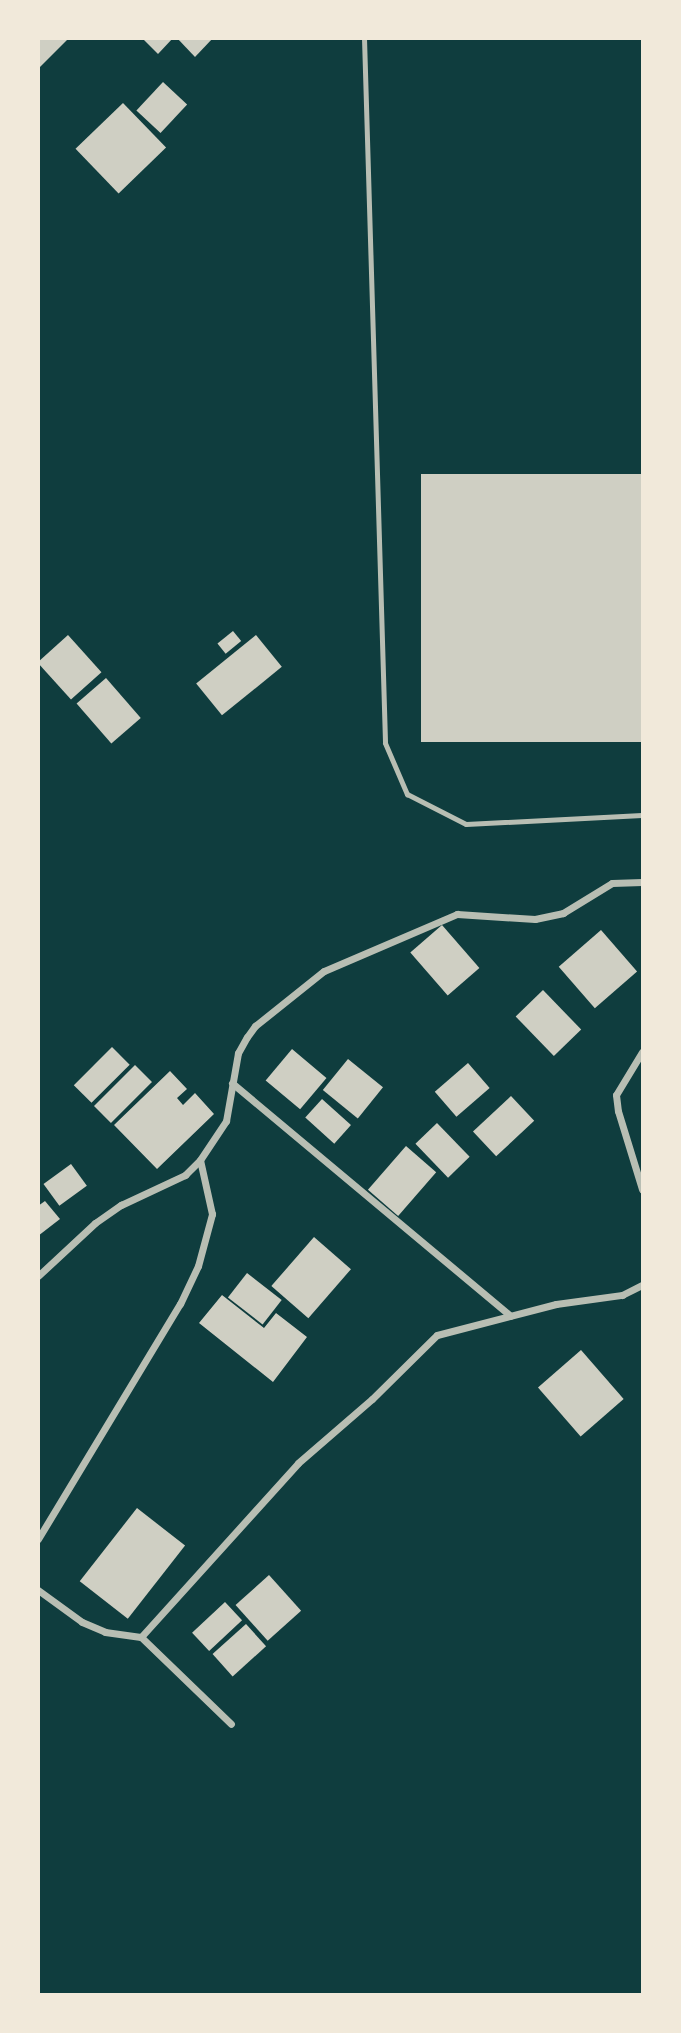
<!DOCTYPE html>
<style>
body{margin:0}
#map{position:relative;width:681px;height:2033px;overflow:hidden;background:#0f3d3e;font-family:Cabin,sans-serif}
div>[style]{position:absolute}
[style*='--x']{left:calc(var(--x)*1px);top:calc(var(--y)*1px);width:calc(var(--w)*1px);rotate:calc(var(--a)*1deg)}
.building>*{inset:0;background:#cfcfc3;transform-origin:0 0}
.service>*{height:5px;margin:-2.5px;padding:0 2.5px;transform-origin:2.5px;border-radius:2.5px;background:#b8beb3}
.minor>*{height:7px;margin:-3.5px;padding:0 3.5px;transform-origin:3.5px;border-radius:3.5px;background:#b8beb3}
span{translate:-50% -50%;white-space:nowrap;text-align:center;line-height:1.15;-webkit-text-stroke:5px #f1e9da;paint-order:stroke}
.frame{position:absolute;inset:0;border:40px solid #f1e9da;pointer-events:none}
</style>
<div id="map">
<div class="building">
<div style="clip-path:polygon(38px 38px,67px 40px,38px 69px)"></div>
<div style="clip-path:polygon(142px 38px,173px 38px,158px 54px)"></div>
<div style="clip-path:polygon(177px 38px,213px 38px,195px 57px)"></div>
<div style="left:163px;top:82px;width:33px;height:39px;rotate:43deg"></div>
<div style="left:123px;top:103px;width:62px;height:66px;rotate:46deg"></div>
<div style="left:642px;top:474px;width:268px;height:221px;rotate:90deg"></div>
<div style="left:233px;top:631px;width:13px;height:20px;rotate:51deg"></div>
<div style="left:68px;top:635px;width:50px;height:41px;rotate:48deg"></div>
<div style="left:256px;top:635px;width:41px;height:77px;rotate:51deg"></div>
<div style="left:106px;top:678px;width:53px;height:39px;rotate:49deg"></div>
<div style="left:442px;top:925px;width:57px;height:42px;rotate:49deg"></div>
<div style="left:601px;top:930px;width:55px;height:56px;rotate:49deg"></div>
<div style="left:543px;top:990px;width:55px;height:38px;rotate:46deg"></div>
<div style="left:112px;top:1047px;width:25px;height:54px;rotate:45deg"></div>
<div style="left:292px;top:1049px;width:45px;height:41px;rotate:40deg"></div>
<div style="left:348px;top:1059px;width:45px;height:40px;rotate:39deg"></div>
<div style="left:468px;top:1063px;width:33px;height:44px;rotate:49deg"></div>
<div style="left:135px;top:1065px;width:24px;height:58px;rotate:45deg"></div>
<div style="clip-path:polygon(170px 1071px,187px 1089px,177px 1098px,183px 1105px,195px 1093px,214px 1114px,157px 1169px,114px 1125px)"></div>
<div style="left:511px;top:1096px;width:34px;height:52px;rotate:47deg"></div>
<div style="left:322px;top:1099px;width:39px;height:25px;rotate:42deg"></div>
<div style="left:437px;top:1123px;width:47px;height:30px;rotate:46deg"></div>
<div style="left:406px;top:1146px;width:40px;height:58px;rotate:41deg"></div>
<div style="left:71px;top:1164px;width:27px;height:34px;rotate:54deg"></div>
<div style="clip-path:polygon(45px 1201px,60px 1219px,38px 1236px,38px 1206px)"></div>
<div style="left:314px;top:1237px;width:49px;height:65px;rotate:41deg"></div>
<div style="left:247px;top:1273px;width:44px;height:31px;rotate:38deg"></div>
<div style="clip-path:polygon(222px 1295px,264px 1328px,276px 1313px,307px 1337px,273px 1382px,199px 1323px)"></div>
<div style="left:581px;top:1350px;width:65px;height:57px;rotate:49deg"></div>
<div style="left:137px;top:1508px;width:61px;height:93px;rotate:38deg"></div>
<div style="left:269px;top:1575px;width:48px;height:45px;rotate:48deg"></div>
<div style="left:225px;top:1602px;width:25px;height:45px;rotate:47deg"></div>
<div style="left:246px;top:1624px;width:30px;height:45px;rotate:48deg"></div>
</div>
<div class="service">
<div style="--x:364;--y:38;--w:705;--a:88.29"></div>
<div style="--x:385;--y:743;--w:56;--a:66.7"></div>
<div style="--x:407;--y:794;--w:66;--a:27"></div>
<div style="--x:466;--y:824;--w:176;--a:-2.9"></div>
</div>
<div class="minor">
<div style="--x:642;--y:1052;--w:50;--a:121.2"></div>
<div style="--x:616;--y:1095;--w:16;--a:83"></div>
<div style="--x:618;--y:1111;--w:82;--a:72.9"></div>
<div style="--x:232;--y:1083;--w:363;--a:39.9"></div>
<div style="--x:38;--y:1276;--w:78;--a:-42.9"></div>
<div style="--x:95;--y:1223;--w:32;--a:-35"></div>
<div style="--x:121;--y:1205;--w:71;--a:-25.1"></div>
<div style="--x:185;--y:1175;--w:21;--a:-45"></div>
<div style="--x:200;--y:1160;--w:47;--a:-56.3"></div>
<div style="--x:226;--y:1121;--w:69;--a:-80"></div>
<div style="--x:238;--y:1053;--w:18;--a:-61"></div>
<div style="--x:247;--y:1037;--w:14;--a:-54"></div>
<div style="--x:255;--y:1026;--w:88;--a:-38.6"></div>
<div style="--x:324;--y:971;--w:145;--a:-23.2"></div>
<div style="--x:457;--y:914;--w:78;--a:3.7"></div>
<div style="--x:535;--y:919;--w:29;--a:-12"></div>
<div style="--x:563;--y:913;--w:57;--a:-31.5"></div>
<div style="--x:612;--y:883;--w:30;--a:-2"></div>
<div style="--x:38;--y:1539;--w:275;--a:-58.9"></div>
<div style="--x:180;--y:1304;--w:42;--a:-64.7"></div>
<div style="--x:198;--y:1266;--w:54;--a:-74.9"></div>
<div style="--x:212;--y:1214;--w:55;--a:-102.5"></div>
<div style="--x:38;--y:1590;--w:54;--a:36"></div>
<div style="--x:82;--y:1622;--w:25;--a:23"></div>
<div style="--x:105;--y:1632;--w:36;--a:8"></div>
<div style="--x:141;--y:1637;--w:125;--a:44"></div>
<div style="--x:141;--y:1637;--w:234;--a:-47.9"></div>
<div style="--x:298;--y:1463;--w:98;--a:-40.9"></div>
<div style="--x:372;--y:1399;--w:91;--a:-44.6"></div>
<div style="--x:437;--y:1335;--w:123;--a:-14.6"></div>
<div style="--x:556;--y:1304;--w:67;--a:-7.8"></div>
<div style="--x:622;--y:1295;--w:22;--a:-27"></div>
</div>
<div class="frame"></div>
</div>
